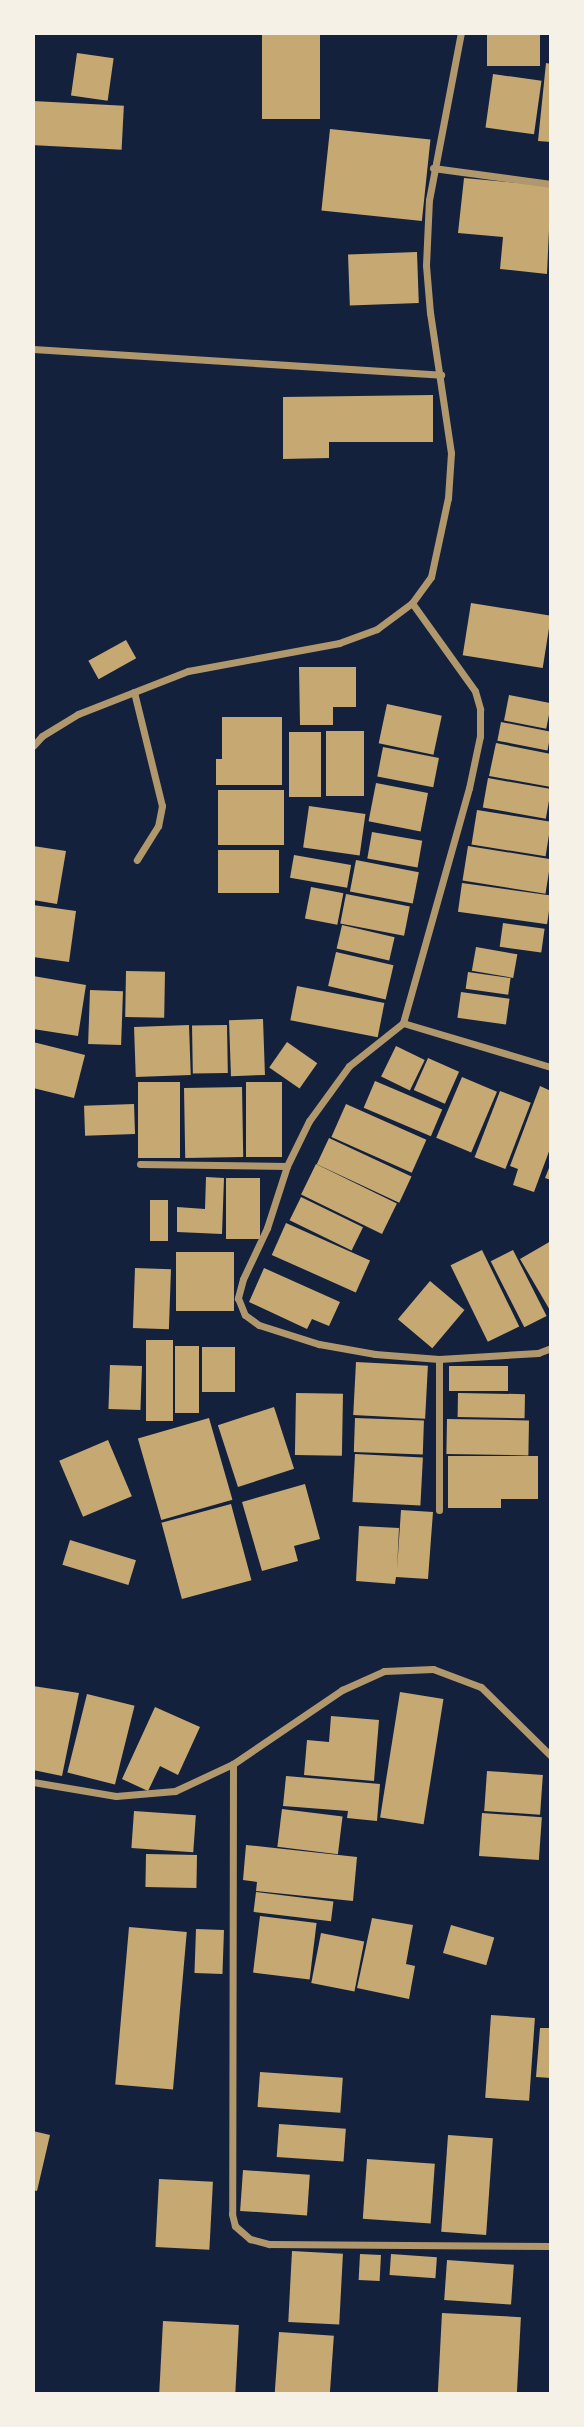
<!DOCTYPE html>
<style>
body{margin:0}
#map{position:relative;width:584px;height:2427px;overflow:hidden;background:#14213d;font-family:Overpass,sans-serif}
div>[style]{position:absolute}
[style*='--x']{left:calc(var(--x)*1px);top:calc(var(--y)*1px);width:calc(var(--w)*1px);rotate:calc(var(--a)*1deg)}
.building>*{inset:0;background:#c6a872;transform-origin:0 0}
.minor>*{height:7px;margin:-3.5px;padding:0 3.5px;transform-origin:3.5px;border-radius:3.5px;background:#b1986c}
span{translate:-50% -50%;white-space:nowrap;text-align:center;line-height:1.15;-webkit-text-stroke:6px #f6f1e7;paint-order:stroke}
.frame{position:absolute;inset:0;border:35px solid #f6f1e7;pointer-events:none}
</style>
<div id="map">
<div class="building">
<div style="left:262px;top:33px;width:58px;height:86px"></div>
<div style="left:487px;top:33px;width:53px;height:33px"></div>
<div style="left:77px;top:53px;width:37px;height:43px;rotate:8deg"></div>
<div style="clip-path:polygon(546px 63px,551px 64px,551px 142px,538px 141px)"></div>
<div style="left:493px;top:74px;width:49px;height:54px;rotate:8deg"></div>
<div style="left:33px;top:101px;width:91px;height:44px;rotate:3deg"></div>
<div style="left:330px;top:129px;width:101px;height:82px;rotate:6deg"></div>
<div style="clip-path:polygon(464px 178px,551px 186px,547px 274px,500px 269px,503px 237px,458px 233px)"></div>
<div style="left:417px;top:252px;width:51px;height:69px;rotate:88deg"></div>
<div style="clip-path:polygon(433px 395px,433px 442px,329px 442px,329px 458px,283px 459px,283px 397px)"></div>
<div style="left:471px;top:603px;width:81px;height:53px;rotate:9deg"></div>
<div style="left:126px;top:640px;width:21px;height:43px;rotate:61deg"></div>
<div style="clip-path:polygon(299px 667px,356px 667px,356px 707px,333px 707px,333px 725px,300px 725px)"></div>
<div style="left:509px;top:695px;width:43px;height:26px;rotate:11deg"></div>
<div style="left:387px;top:704px;width:56px;height:40px;rotate:12deg"></div>
<div style="clip-path:polygon(222px 717px,282px 717px,282px 785px,216px 785px,216px 759px,222px 759px)"></div>
<div style="left:501px;top:722px;width:51px;height:19px;rotate:11deg"></div>
<div style="left:326px;top:731px;width:38px;height:65px"></div>
<div style="left:289px;top:732px;width:32px;height:65px"></div>
<div style="clip-path:polygon(496px 743px,551px 754px,551px 787px,489px 776px)"></div>
<div style="left:383px;top:747px;width:57px;height:30px;rotate:11deg"></div>
<div style="left:488px;top:778px;width:64px;height:30px;rotate:10deg"></div>
<div style="left:376px;top:783px;width:53px;height:39px;rotate:11deg"></div>
<div style="left:218px;top:790px;width:66px;height:55px"></div>
<div style="left:309px;top:806px;width:57px;height:42px;rotate:8deg"></div>
<div style="left:477px;top:810px;width:75px;height:35px;rotate:9deg"></div>
<div style="left:372px;top:832px;width:51px;height:27px;rotate:10deg"></div>
<div style="clip-path:polygon(33px 846px,66px 851px,57px 904px,33px 900px)"></div>
<div style="left:468px;top:846px;width:84px;height:35px;rotate:9deg"></div>
<div style="left:218px;top:850px;width:61px;height:43px"></div>
<div style="left:294px;top:855px;width:58px;height:23px;rotate:10deg"></div>
<div style="left:356px;top:860px;width:64px;height:32px;rotate:11deg"></div>
<div style="left:462px;top:883px;width:90px;height:29px;rotate:8deg"></div>
<div style="left:311px;top:887px;width:33px;height:32px;rotate:11deg"></div>
<div style="left:346px;top:894px;width:65px;height:30px;rotate:11deg"></div>
<div style="clip-path:polygon(33px 905px,76px 911px,69px 962px,33px 957px)"></div>
<div style="left:503px;top:923px;width:42px;height:24px;rotate:8deg"></div>
<div style="left:342px;top:925px;width:54px;height:24px;rotate:13deg"></div>
<div style="left:476px;top:947px;width:42px;height:24px;rotate:10deg"></div>
<div style="left:336px;top:952px;width:59px;height:35px;rotate:13deg"></div>
<div style="left:126px;top:971px;width:39px;height:46px;rotate:1deg"></div>
<div style="left:468px;top:972px;width:43px;height:17px;rotate:8deg"></div>
<div style="clip-path:polygon(33px 976px,86px 985px,78px 1036px,33px 1029px)"></div>
<div style="left:297px;top:986px;width:89px;height:35px;rotate:11deg"></div>
<div style="left:90px;top:990px;width:33px;height:54px;rotate:2deg"></div>
<div style="left:461px;top:992px;width:49px;height:26px;rotate:8deg"></div>
<div style="left:263px;top:1019px;width:56px;height:34px;rotate:88deg"></div>
<div style="left:189px;top:1025px;width:50px;height:55px;rotate:88deg"></div>
<div style="left:227px;top:1025px;width:48px;height:35px;rotate:89deg"></div>
<div style="clip-path:polygon(33px 1042px,85px 1055px,74px 1098px,33px 1088px)"></div>
<div style="left:287px;top:1042px;width:37px;height:31px;rotate:35deg"></div>
<div style="left:396px;top:1046px;width:32px;height:34px;rotate:26deg"></div>
<div style="left:428px;top:1058px;width:34px;height:35px;rotate:24deg"></div>
<div style="left:462px;top:1077px;width:38px;height:66px;rotate:23deg"></div>
<div style="left:375px;top:1081px;width:73px;height:29px;rotate:23deg"></div>
<div style="left:138px;top:1082px;width:42px;height:76px"></div>
<div style="left:246px;top:1082px;width:36px;height:75px"></div>
<div style="clip-path:polygon(540px 1086px,551px 1091px,551px 1146px,534px 1192px,513px 1185px,518px 1169px,510px 1166px)"></div>
<div style="left:242px;top:1087px;width:70px;height:58px;rotate:89deg"></div>
<div style="left:500px;top:1091px;width:33px;height:71px;rotate:21deg"></div>
<div style="left:134px;top:1104px;width:30px;height:50px;rotate:88deg"></div>
<div style="left:346px;top:1104px;width:88px;height:36px;rotate:24deg"></div>
<div style="left:329px;top:1138px;width:91px;height:29px;rotate:25deg"></div>
<div style="clip-path:polygon(551px 1163px,551px 1180px,545px 1178px)"></div>
<div style="left:316px;top:1164px;width:90px;height:34px;rotate:26deg"></div>
<div style="clip-path:polygon(206px 1177px,224px 1178px,222px 1234px,177px 1232px,177px 1207px,205px 1209px)"></div>
<div style="left:226px;top:1178px;width:34px;height:61px"></div>
<div style="left:301px;top:1197px;width:69px;height:26px;rotate:26deg"></div>
<div style="left:150px;top:1200px;width:18px;height:41px"></div>
<div style="left:286px;top:1223px;width:92px;height:35px;rotate:24deg"></div>
<div style="clip-path:polygon(551px 1241px,551px 1312px,520px 1259px)"></div>
<div style="left:482px;top:1250px;width:85px;height:35px;rotate:64deg"></div>
<div style="left:513px;top:1250px;width:74px;height:25px;rotate:63deg"></div>
<div style="left:176px;top:1252px;width:58px;height:59px"></div>
<div style="left:135px;top:1268px;width:36px;height:60px;rotate:2deg"></div>
<div style="clip-path:polygon(264px 1268px,340px 1302px,329px 1326px,312px 1319px,307px 1329px,249px 1302px)"></div>
<div style="left:430px;top:1281px;width:45px;height:50px;rotate:40deg"></div>
<div style="left:146px;top:1340px;width:27px;height:81px"></div>
<div style="left:175px;top:1346px;width:24px;height:67px"></div>
<div style="left:202px;top:1347px;width:33px;height:45px"></div>
<div style="left:356px;top:1362px;width:72px;height:53px;rotate:3deg"></div>
<div style="left:110px;top:1365px;width:32px;height:44px;rotate:2deg"></div>
<div style="left:449px;top:1366px;width:59px;height:25px"></div>
<div style="left:296px;top:1393px;width:47px;height:62px;rotate:1deg"></div>
<div style="left:458px;top:1393px;width:67px;height:24px;rotate:1deg"></div>
<div style="left:274px;top:1407px;width:65px;height:59px;rotate:72deg"></div>
<div style="left:209px;top:1418px;width:85px;height:74px;rotate:74deg"></div>
<div style="left:355px;top:1418px;width:69px;height:34px;rotate:2deg"></div>
<div style="left:447px;top:1419px;width:82px;height:35px;rotate:1deg"></div>
<div style="left:108px;top:1440px;width:61px;height:53px;rotate:67deg"></div>
<div style="left:355px;top:1454px;width:68px;height:48px;rotate:3deg"></div>
<div style="clip-path:polygon(448px 1456px,538px 1456px,538px 1499px,501px 1499px,501px 1508px,448px 1508px)"></div>
<div style="clip-path:polygon(305px 1484px,320px 1539px,294px 1546px,298px 1561px,262px 1571px,242px 1502px)"></div>
<div style="left:231px;top:1504px;width:79px;height:72px;rotate:75deg"></div>
<div style="clip-path:polygon(401px 1510px,433px 1512px,428px 1579px,396px 1577px,395px 1584px,356px 1581px,359px 1526px,399px 1528px,397px 1570px)"></div>
<div style="left:70px;top:1540px;width:69px;height:26px;rotate:17deg"></div>
<div style="clip-path:polygon(33px 1686px,79px 1693px,62px 1776px,33px 1770px)"></div>
<div style="left:400px;top:1692px;width:44px;height:127px;rotate:9deg"></div>
<div style="left:87px;top:1694px;width:49px;height:81px;rotate:14deg"></div>
<div style="clip-path:polygon(155px 1707px,200px 1727px,178px 1775px,160px 1766px,148px 1791px,122px 1779px)"></div>
<div style="clip-path:polygon(331px 1716px,379px 1720px,374px 1781px,304px 1775px,307px 1740px,329px 1742px)"></div>
<div style="left:487px;top:1771px;width:56px;height:40px;rotate:4deg"></div>
<div style="clip-path:polygon(286px 1776px,380px 1784px,377px 1821px,347px 1818px,348px 1811px,283px 1806px)"></div>
<div style="left:282px;top:1809px;width:61px;height:38px;rotate:7deg"></div>
<div style="left:134px;top:1811px;width:62px;height:37px;rotate:4deg"></div>
<div style="left:482px;top:1813px;width:60px;height:43px;rotate:4deg"></div>
<div style="clip-path:polygon(246px 1845px,357px 1857px,353px 1901px,256px 1891px,257px 1882px,243px 1880px)"></div>
<div style="left:146px;top:1854px;width:51px;height:33px;rotate:1deg"></div>
<div style="left:256px;top:1892px;width:78px;height:20px;rotate:7deg"></div>
<div style="left:260px;top:1916px;width:57px;height:57px;rotate:7deg"></div>
<div style="clip-path:polygon(372px 1918px,413px 1925px,406px 1964px,415px 1966px,409px 1999px,357px 1988px)"></div>
<div style="left:451px;top:1925px;width:45px;height:29px;rotate:16deg"></div>
<div style="left:129px;top:1927px;width:58px;height:158px;rotate:5deg"></div>
<div style="left:196px;top:1929px;width:28px;height:44px;rotate:2deg"></div>
<div style="left:321px;top:1933px;width:44px;height:51px;rotate:11deg"></div>
<div style="left:491px;top:2015px;width:44px;height:83px;rotate:4deg"></div>
<div style="clip-path:polygon(540px 2028px,551px 2028px,551px 2078px,536px 2077px)"></div>
<div style="left:260px;top:2072px;width:83px;height:35px;rotate:4deg"></div>
<div style="left:279px;top:2124px;width:67px;height:33px;rotate:4deg"></div>
<div style="clip-path:polygon(33px 2131px,50px 2135px,37px 2191px,33px 2190px)"></div>
<div style="left:448px;top:2135px;width:45px;height:97px;rotate:4deg"></div>
<div style="left:367px;top:2159px;width:68px;height:60px;rotate:4deg"></div>
<div style="left:243px;top:2170px;width:67px;height:41px;rotate:4deg"></div>
<div style="left:159px;top:2179px;width:54px;height:68px;rotate:3deg"></div>
<div style="left:292px;top:2251px;width:51px;height:71px;rotate:3deg"></div>
<div style="left:360px;top:2254px;width:21px;height:26px;rotate:3deg"></div>
<div style="left:391px;top:2254px;width:46px;height:21px;rotate:4deg"></div>
<div style="left:447px;top:2260px;width:67px;height:40px;rotate:4deg"></div>
<div style="left:442px;top:2313px;width:79px;height:81px;rotate:3deg"></div>
<div style="left:163px;top:2321px;width:76px;height:73px;rotate:3deg"></div>
<div style="left:279px;top:2332px;width:55px;height:62px;rotate:4deg"></div>
</div>
<div class="minor">
<div style="--x:433;--y:168;--w:119;--a:7.7"></div>
<div style="--x:33;--y:349;--w:409;--a:3.6"></div>
<div style="--x:412;--y:603;--w:108;--a:54.4"></div>
<div style="--x:475;--y:691;--w:19;--a:74"></div>
<div style="--x:480;--y:709;--w:27;--a:90"></div>
<div style="--x:480;--y:736;--w:53;--a:101.9"></div>
<div style="--x:469;--y:788;--w:244;--a:105.7"></div>
<div style="--x:403;--y:1023;--w:69;--a:141.5"></div>
<div style="--x:349;--y:1066;--w:68;--a:126"></div>
<div style="--x:309;--y:1121;--w:50;--a:116.1"></div>
<div style="--x:287;--y:1166;--w:65;--a:107.9"></div>
<div style="--x:267;--y:1228;--w:56;--a:115.2"></div>
<div style="--x:243;--y:1279;--w:20;--a:105"></div>
<div style="--x:238;--y:1298;--w:18;--a:68"></div>
<div style="--x:245;--y:1315;--w:17;--a:36"></div>
<div style="--x:259;--y:1325;--w:63;--a:17.6"></div>
<div style="--x:319;--y:1344;--w:57;--a:10.1"></div>
<div style="--x:375;--y:1354;--w:64;--a:4.5"></div>
<div style="--x:439;--y:1359;--w:99;--a:-3.5"></div>
<div style="--x:538;--y:1353;--w:14;--a:-21"></div>
<div style="--x:134;--y:692;--w:117;--a:76.2"></div>
<div style="--x:162;--y:806;--w:20;--a:101"></div>
<div style="--x:158;--y:826;--w:40;--a:122"></div>
<div style="--x:33;--y:746;--w:13;--a:-48"></div>
<div style="--x:42;--y:736;--w:42;--a:-31.4"></div>
<div style="--x:78;--y:714;--w:118;--a:-21.4"></div>
<div style="--x:188;--y:671;--w:154;--a:-10.5"></div>
<div style="--x:339;--y:643;--w:40;--a:-20.2"></div>
<div style="--x:377;--y:629;--w:44;--a:-36.6"></div>
<div style="--x:412;--y:603;--w:32;--a:-54"></div>
<div style="--x:431;--y:577;--w:81;--a:-77.9"></div>
<div style="--x:448;--y:498;--w:45;--a:-86.2"></div>
<div style="--x:451;--y:453;--w:142;--a:-98.5"></div>
<div style="--x:430;--y:313;--w:48;--a:-94.8"></div>
<div style="--x:426;--y:265;--w:65;--a:-87.4"></div>
<div style="--x:429;--y:200;--w:170;--a:-79.2"></div>
<div style="--x:403;--y:1023;--w:154;--a:16.6"></div>
<div style="--x:140;--y:1164;--w:147;--a:0.8"></div>
<div style="--x:439;--y:1359;--w:151;--a:90"></div>
<div style="--x:233;--y:1764;--w:450;--a:90.1"></div>
<div style="--x:232;--y:2214;--w:12;--a:76"></div>
<div style="--x:235;--y:2226;--w:20;--a:41"></div>
<div style="--x:250;--y:2239;--w:20;--a:15"></div>
<div style="--x:269;--y:2244;--w:282;--a:0.4"></div>
<div style="--x:33;--y:1782;--w:84;--a:9.6"></div>
<div style="--x:116;--y:1796;--w:59;--a:-4.8"></div>
<div style="--x:175;--y:1791;--w:64;--a:-25"></div>
<div style="--x:233;--y:1764;--w:132;--a:-34.2"></div>
<div style="--x:342;--y:1690;--w:46;--a:-24.3"></div>
<div style="--x:384;--y:1671;--w:49;--a:-2.3"></div>
<div style="--x:433;--y:1669;--w:51;--a:20.6"></div>
<div style="--x:481;--y:1687;--w:98;--a:44.6"></div>
</div>
<div class="frame"></div>
</div>
